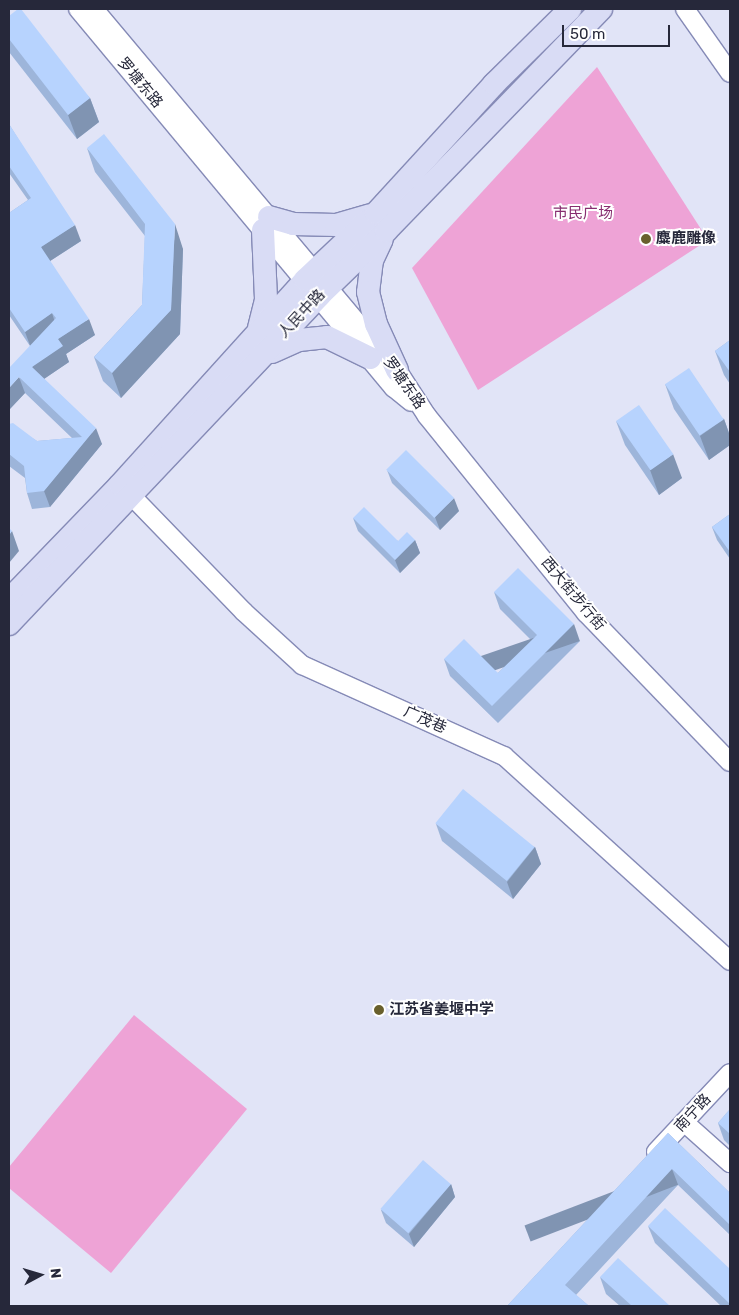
<!DOCTYPE html>
<meta charset="utf-8">
<style>
body{margin:0}
#map{position:relative;width:739px;height:1315px;overflow:hidden;background:#e1e4f7;font-family:Rubik,"Noto Sans SC",sans-serif}
div>[style]{position:absolute}
[style*='--x']{left:calc(var(--x)*1px);top:calc(var(--y)*1px);width:calc(var(--w)*1px);rotate:calc(var(--a)*1deg)}
.green>*{inset:0;background:#eea3d6}
.roads{filter:drop-shadow(1px 0 #858ab6) drop-shadow(-1px 0 #858ab6) drop-shadow(0 1px #858ab6) drop-shadow(0 -1px #858ab6)}
.minor>*{height:18px;margin:-9px;padding:0 9px;transform-origin:9px;border-radius:9px;background:#fff}
.major>*{height:22px;margin:-11px;padding:0 11px;transform-origin:11px;border-radius:11px;background:#d9dcf5}
.wall>*{inset:0;background:#9db5da}
.shaded-wall>*{inset:0;background:#8094b2;transform-origin:0 0}
.building>*{inset:0;background:#b7d3fe;transform-origin:0 0}
.dots>*{width:14px;height:14px;translate:-50% -50%;box-sizing:border-box;border:2px solid #fff;border-radius:50%}
span{translate:-50% -50%;white-space:nowrap;text-align:center;line-height:1.15;-webkit-text-stroke:4px #fff;paint-order:stroke}
.street-label{font-size:15px;color:#26283a}
.park-label{font-size:15px;color:#872e70}
.poi-label{font-size:15px;color:#26283a;font-weight:700}
.left{translate:0 -50%;text-align:left}
.frame{position:absolute;inset:0;border:10px solid #26283a;pointer-events:none}
.north{position:absolute;left:15px;top:1250px;width:50px;height:50px;-webkit-text-stroke:4px #fff;paint-order:stroke;rotate:84deg;font-size:14px;font-weight:700;line-height:20px;text-align:center;color:#26283a}
.north::after{content:'';display:block;margin:auto;width:18px;height:22px;background:#26283a;clip-path:polygon(50% 0,100% 100%,50% 72%,0 100%)}
.scale{position:absolute;left:562px;top:25px;width:108px;height:22px;box-sizing:border-box;border:2px solid #26283a;border-top:0;padding-left:6px;font-size:15px;line-height:18px;white-space:nowrap;color:#26283a;-webkit-text-stroke:4px #fff;paint-order:stroke}
</style>
<div id="map">
<div class="green">
<div style="clip-path:polygon(597px 67px,708px 240px,478px 390px,412px 268px)"></div>
<div style="clip-path:polygon(134px 1015px,247px 1109px,111px 1273px,9px 1188px,9px 1167px)"></div>
</div>
<div class="roads">
<div class="minor">
<div style="--x:78;--y:9;--w:493;--a:50.2"></div>
<div style="--x:394;--y:388;--w:22;--a:39"></div>
<div style="--x:94;--y:9;--w:471;--a:50"></div>
<div style="--x:397;--y:370;--w:55;--a:56.9"></div>
<div style="--x:427;--y:416;--w:253;--a:51.1"></div>
<div style="--x:586;--y:613;--w:207;--a:46"></div>
<div style="--x:685;--y:9;--w:78;--a:54.9"></div>
<div style="--x:123;--y:487;--w:174;--a:45.9"></div>
<div style="--x:244;--y:612;--w:79;--a:42.4"></div>
<div style="--x:302;--y:665;--w:222;--a:24.3"></div>
<div style="--x:504;--y:756;--w:305;--a:42.2"></div>
<div style="--x:684;--y:1122;--w:62;--a:41.7"></div>
<div style="--x:656;--y:1152;--w:108;--a:-46.9"></div>
</div>
<div class="major">
<div style="--x:269;--y:217;--w:25;--a:16"></div>
<div style="--x:293;--y:224;--w:43;--a:1.3"></div>
<div style="--x:336;--y:225;--w:35;--a:-16"></div>
<div style="--x:382;--y:239;--w:23;--a:115"></div>
<div style="--x:372;--y:260;--w:32;--a:97"></div>
<div style="--x:368;--y:292;--w:33;--a:76"></div>
<div style="--x:376;--y:324;--w:51;--a:65.5"></div>
<div style="--x:259;--y:328;--w:30;--a:-76"></div>
<div style="--x:266;--y:299;--w:69;--a:-92.5"></div>
<div style="--x:272;--y:352;--w:30;--a:-24"></div>
<div style="--x:299;--y:340;--w:28;--a:-6"></div>
<div style="--x:327;--y:337;--w:48;--a:26"></div>
<div style="--x:9;--y:600;--w:160;--a:-46"></div>
<div style="--x:120;--y:485;--w:276;--a:-47.9"></div>
<div style="--x:305;--y:280;--w:98;--a:-43.3"></div>
<div style="--x:376;--y:213;--w:175;--a:-47.5"></div>
<div style="--x:494;--y:84;--w:107;--a:-44.6"></div>
<div style="--x:9;--y:624;--w:451;--a:-46.6"></div>
<div style="--x:319;--y:296;--w:93;--a:-44.1"></div>
<div style="--x:386;--y:231;--w:309;--a:-45.9"></div>
</div>
</div>
<div class="wall">
<div style="clip-path:polygon(9px 16px,90px 98px,99px 122px,77px 139px,9px 52px)"></div>
<div style="clip-path:polygon(9px 124px,81px 241px,50px 261px,95px 335px,66px 354px,69px 362px,44px 379px,102px 444px,50px 507px,32px 509px,27px 493px,25px 478px,9px 466px,9px 424px,37px 441px,72px 438px,25px 393px,9px 410px,30px 346px,9px 315px,9px 213px,28px 200px,9px 173px)"></div>
<div style="clip-path:polygon(87px 148px,183px 249px,180px 334px,121px 398px,103px 381px,94px 357px,142px 305px,145px 236px,95px 172px)"></div>
<div style="clip-path:polygon(730px 340px,730px 384px,724px 375px,715px 351px)"></div>
<div style="clip-path:polygon(665px 384px,724px 419px,730px 436px,730px 445px,709px 460px,674px 409px)"></div>
<div style="clip-path:polygon(616px 421px,682px 478px,659px 495px,625px 445px)"></div>
<div style="clip-path:polygon(387px 470px,459px 511px,440px 530px,392px 483px)"></div>
<div style="clip-path:polygon(730px 514px,730px 559px,717px 540px,712px 527px)"></div>
<div style="clip-path:polygon(353px 518px,398px 541px,415px 540px,420px 553px,400px 573px,358px 531px)"></div>
<div style="clip-path:polygon(494px 592px,580px 641px,498px 723px,450px 676px,444px 659px,498px 673px,531px 640px,500px 609px)"></div>
<div style="clip-path:polygon(436px 824px,535px 847px,541px 864px,513px 899px,442px 841px)"></div>
<div style="clip-path:polygon(730px 1109px,730px 1146px,724px 1140px,718px 1123px)"></div>
<div style="clip-path:polygon(668px 1133px,730px 1193px,730px 1235px,678px 1185px,576px 1295px,589px 1306px,507px 1306px)"></div>
<div style="clip-path:polygon(451px 1184px,455px 1197px,414px 1247px,386px 1223px,381px 1210px)"></div>
<div style="clip-path:polygon(648px 1226px,730px 1269px,730px 1306px,721px 1306px,655px 1243px)"></div>
<div style="clip-path:polygon(600px 1277px,670px 1306px,620px 1306px,606px 1294px)"></div>
</div>
<div class="shaded-wall">
<div style="clip-path:polygon(90px 98px,99px 122px,77px 139px,68px 115px)"></div>
<div style="clip-path:polygon(175px 224px,183px 249px,180px 334px,121px 398px,112px 373px,171px 310px)"></div>
<div style="clip-path:polygon(75px 225px,81px 241px,47px 263px,41px 247px)"></div>
<div style="clip-path:polygon(52px 313px,57px 329px,31px 348px,25px 332px)"></div>
<div style="clip-path:polygon(89px 319px,95px 335px,66px 354px,69px 362px,38px 383px,32px 367px,58px 339px)"></div>
<div style="clip-path:polygon(19px 377px,25px 393px,9px 410px,9px 388px)"></div>
<div style="clip-path:polygon(724px 419px,730px 436px,730px 445px,709px 460px,700px 436px)"></div>
<div style="clip-path:polygon(96px 428px,102px 444px,50px 507px,44px 491px)"></div>
<div style="clip-path:polygon(673px 454px,682px 478px,659px 495px,650px 470px)"></div>
<div style="clip-path:polygon(454px 498px,459px 511px,440px 530px,435px 517px)"></div>
<div style="clip-path:polygon(12px 531px,19px 551px,9px 563px,9px 535px)"></div>
<div style="clip-path:polygon(415px 540px,420px 553px,400px 573px,395px 560px)"></div>
<div style="left:574px;top:624px;width:18px;height:116px;rotate:71deg"></div>
<div style="clip-path:polygon(535px 847px,541px 864px,513px 899px,507px 882px)"></div>
<div style="left:672px;top:1169px;width:17px;height:158px;rotate:69deg"></div>
<div style="clip-path:polygon(451px 1184px,455px 1197px,414px 1247px,409px 1234px)"></div>
</div>
<div class="building">
<div style="clip-path:polygon(18px 9px,21px 9px,90px 98px,68px 115px,9px 39px,9px 16px)"></div>
<div style="clip-path:polygon(9px 124px,75px 225px,41px 247px,89px 319px,58px 339px,63px 346px,32px 367px,96px 428px,44px 491px,27px 493px,24px 466px,9px 454px,9px 424px,13px 423px,37px 441px,82px 437px,19px 377px,9px 388px,9px 368px,56px 318px,52px 313px,25px 332px,9px 308px,9px 213px,31px 198px,9px 166px)"></div>
<div style="clip-path:polygon(104px 134px,175px 224px,171px 310px,112px 373px,94px 357px,142px 305px,145px 224px,87px 148px)"></div>
<div style="clip-path:polygon(730px 340px,730px 372px,715px 351px)"></div>
<div style="left:689px;top:368px;width:62px;height:29px;rotate:56deg"></div>
<div style="left:639px;top:405px;width:60px;height:28px;rotate:55deg"></div>
<div style="left:406px;top:450px;width:68px;height:28px;rotate:45deg"></div>
<div style="clip-path:polygon(364px 507px,398px 541px,407px 532px,415px 540px,395px 560px,353px 518px)"></div>
<div style="clip-path:polygon(730px 514px,730px 552px,712px 527px)"></div>
<div style="clip-path:polygon(9px 528px,12px 531px,9px 535px)"></div>
<div style="clip-path:polygon(518px 568px,574px 624px,492px 706px,444px 659px,464px 639px,498px 673px,537px 635px,494px 592px)"></div>
<div style="left:463px;top:789px;width:92px;height:44px;rotate:39deg"></div>
<div style="clip-path:polygon(730px 1109px,730px 1134px,718px 1123px)"></div>
<div style="clip-path:polygon(668px 1133px,730px 1193px,730px 1225px,672px 1169px,565px 1285px,589px 1306px,548px 1306px,547px 1305px,546px 1306px,507px 1306px)"></div>
<div style="left:423px;top:1160px;width:37px;height:65px;rotate:41deg"></div>
<div style="clip-path:polygon(665px 1208px,730px 1269px,730px 1304px,648px 1226px)"></div>
<div style="clip-path:polygon(618px 1258px,670px 1306px,632px 1306px,600px 1277px)"></div>
</div>
<div class="dots">
<div style="left:646px;top:239px;background:#69602d"></div>
<div style="left:379px;top:1010px;background:#69602d"></div>
</div>
<div class="street-label">
<span style="left:140px;top:83px;rotate:50deg">罗塘东路</span>
<span style="left:302px;top:314px;rotate:-47deg">人民中路</span>
<span style="left:404px;top:383px;rotate:55deg">罗塘东路</span>
<span style="left:573px;top:594px;rotate:50deg">西大街步行街</span>
<span style="left:425px;top:720px;rotate:24deg">广茂巷</span>
<span style="left:693px;top:1113px;rotate:-47deg">南宁路</span>
</div>
<div class="park-label">
<span style="left:583px;top:214px">市民广场</span>
</div>
<div class="poi-label">
<span class="left" style="left:656px;top:239px">麋鹿雕像</span>
<span class="left" style="left:389px;top:1010px">江苏省姜堰中学</span>
</div>
<div class="frame"></div>
<div class="north">N</div>
<div class="scale">50 m</div>
</div>
